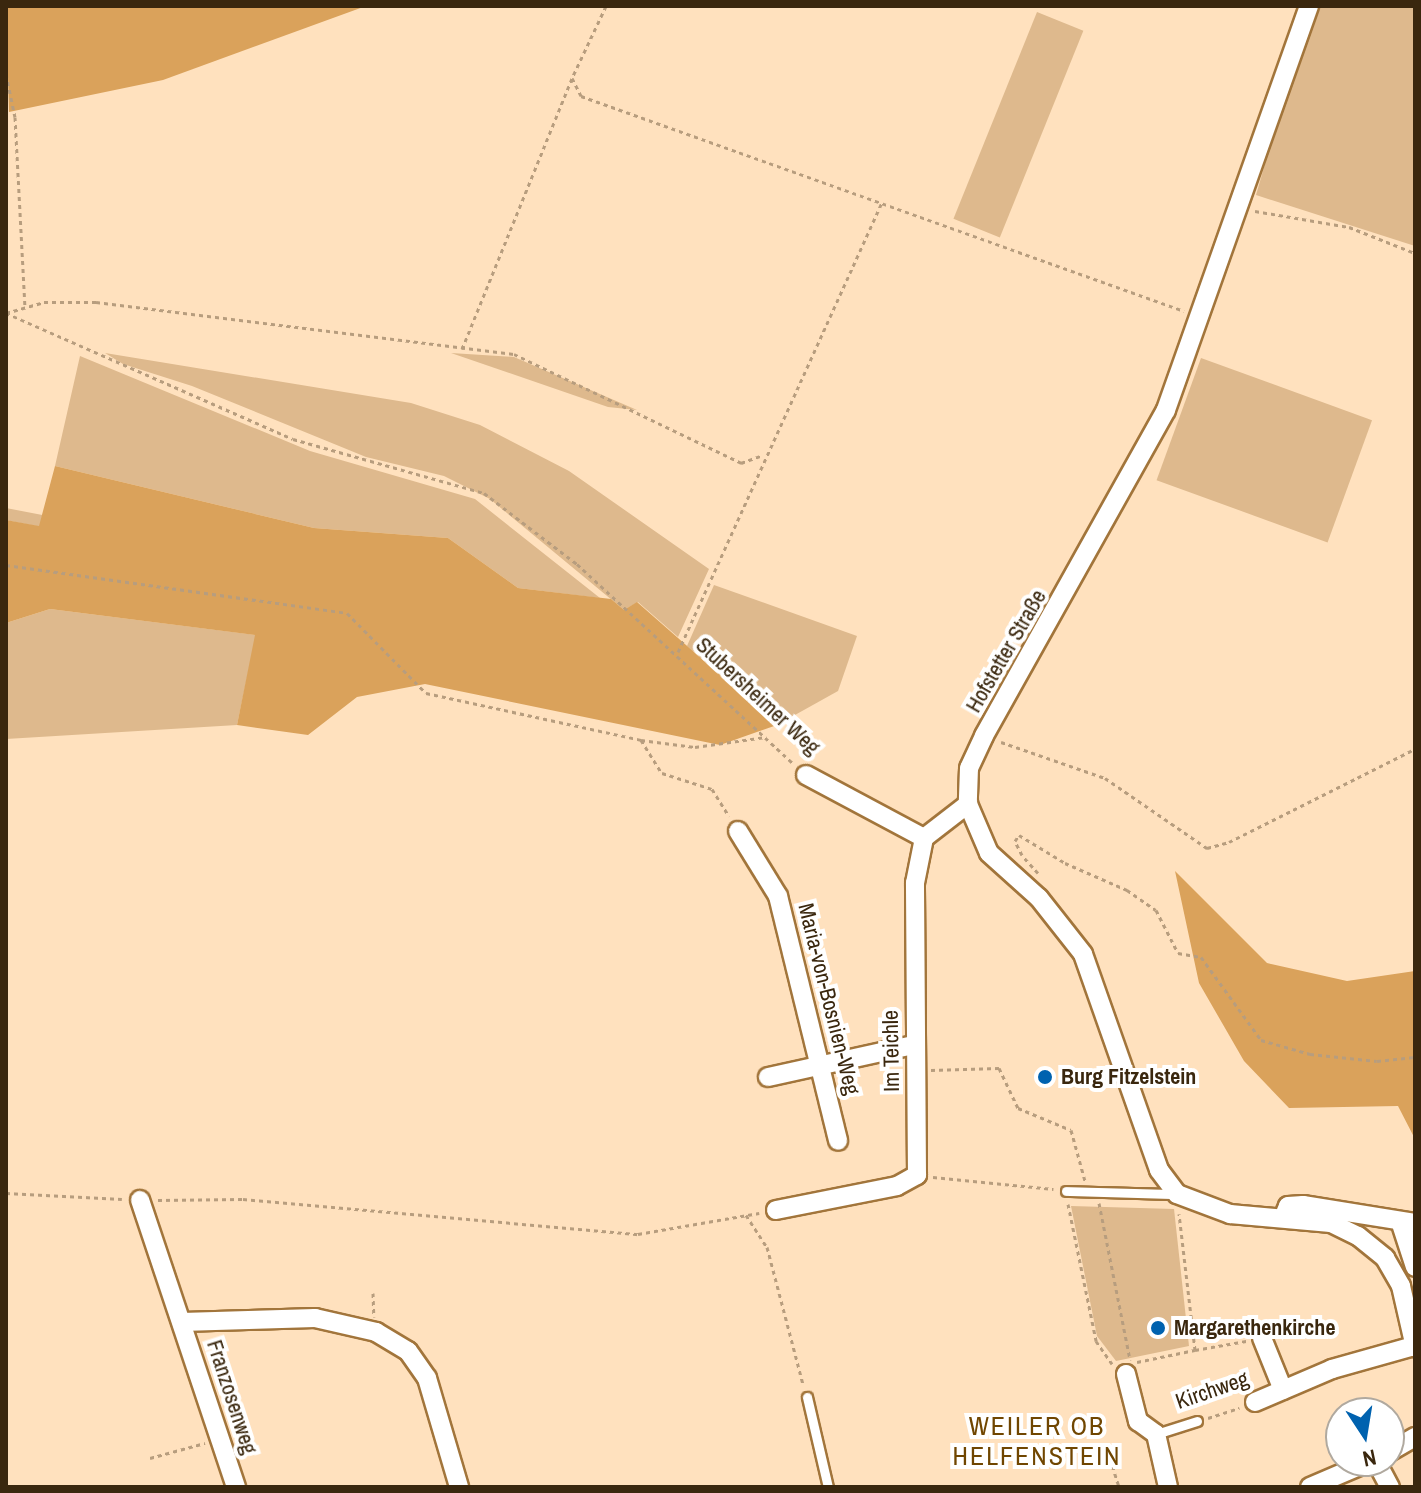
<!DOCTYPE html>
<meta charset="utf-8">
<style>
body{margin:0}
#map{position:relative;width:1421px;height:1493px;overflow:hidden;background:#ffe1be;font-family:"Archivo Narrow",sans-serif}
div>[style]{position:absolute}
[style*='--x']{left:calc(var(--x)*1px);top:calc(var(--y)*1px);width:calc(var(--w)*1px);rotate:calc(var(--a)*1deg)}
.green>*{inset:0;background:#deb98d;transform-origin:0 0}
.forest>*{inset:0;background:#daa25b}
.path>*{height:3px;margin-top:-1.5px;transform-origin:0;background:repeating-linear-gradient(90deg,#b79d7e 0 4px,transparent 0 8px)}
.roads{filter:drop-shadow(2px 0 #a2753b) drop-shadow(-2px 0 #a2753b) drop-shadow(0 2px #a2753b) drop-shadow(0 -2px #a2753b)}
.service>*{height:9px;margin:-4.5px;padding:0 4.5px;transform-origin:4.5px;border-radius:4.5px;background:#fff}
.minor>*{height:18px;margin:-9px;padding:0 9px;transform-origin:9px;border-radius:9px;background:#fff}
.dots>*{width:22px;height:22px;translate:-50% -50%;box-sizing:border-box;border:4px solid #fff;border-radius:50%}
span{translate:-50% -50%;white-space:nowrap;text-align:center;line-height:1.15;-webkit-text-stroke:8px #fff;paint-order:stroke}
.street-label{font-size:22px;color:#3a270e}
.poi-label{font-size:22px;color:#3a270e;font-weight:700}
.left{translate:0 -50%;text-align:left}
.quarter-label{font-size:26px;color:#704600;letter-spacing:2px}
.frame{position:absolute;inset:0;border:8px solid #3a270e;pointer-events:none}
.north{position:absolute;left:1325px;top:1397px;width:80px;height:80px;box-sizing:border-box;background:#fff;border:2px solid #b0a99f;border-radius:50%;rotate:168deg;font-size:22px;font-weight:700;line-height:32px;text-align:center;color:#3a270e}
.north::after{content:'';display:block;margin:auto;width:28px;height:36px;background:#0062af;clip-path:polygon(50% 0,100% 100%,50% 72%,0 100%)}
</style>
<div id="map">
<div class="green">
<div style="clip-path:polygon(1311px 6px,1415px 6px,1415px 246px,1256px 195px)"></div>
<div style="left:1037px;top:12px;width:50px;height:223px;rotate:22deg"></div>
<div style="clip-path:polygon(105px 353px,411px 403px,480px 425px,569px 471px,709px 569px,678px 637px,638px 602px,624px 610px,490px 499px,444px 476px,366px 457px,192px 386px,123px 364px)"></div>
<div style="clip-path:polygon(451px 353px,514px 357px,637px 410px,608px 407px)"></div>
<div style="clip-path:polygon(80px 356px,310px 451px,475px 499px,600px 598px,518px 588px,448px 538px,314px 528px,55px 466px)"></div>
<div style="left:1201px;top:358px;width:182px;height:130px;rotate:20deg"></div>
<div style="left:6px;top:508px;width:37px;height:12px;rotate:11deg"></div>
<div style="clip-path:polygon(714px 585px,857px 636px,838px 691px,777px 725px,687px 646px)"></div>
<div style="clip-path:polygon(50px 609px,256px 635px,237px 725px,6px 739px,6px 623px)"></div>
<div style="clip-path:polygon(1071px 1206px,1174px 1209px,1189px 1346px,1116px 1361px,1097px 1336px)"></div>
</div>
<div class="forest">
<div style="clip-path:polygon(6px 6px,366px 6px,163px 80px,9px 112px)"></div>
<div style="clip-path:polygon(55px 466px,314px 528px,448px 538px,518px 588px,611px 599px,624px 610px,637px 602px,777px 725px,720px 745px,425px 684px,357px 697px,308px 735px,237px 725px,255px 635px,50px 609px,6px 623px,6px 520px,39px 526px)"></div>
<div style="clip-path:polygon(1175px 871px,1267px 963px,1347px 981px,1415px 971px,1415px 1139px,1398px 1106px,1289px 1108px,1244px 1061px,1199px 983px)"></div>
</div>
<div class="path">
<div style="--x:606;--y:6;--w:80;--a:115.3"></div>
<div style="--x:572;--y:78;--w:20;--a:63"></div>
<div style="--x:581;--y:96;--w:640;--a:19.62"></div>
<div style="--x:6;--y:74;--w:44;--a:78.2"></div>
<div style="--x:15;--y:117;--w:191;--a:87"></div>
<div style="--x:1255;--y:211;--w:95;--a:9.7"></div>
<div style="--x:1349;--y:227;--w:71;--a:21.5"></div>
<div style="--x:6;--y:313;--w:313;--a:23.7"></div>
<div style="--x:293;--y:439;--w:198;--a:15.8"></div>
<div style="--x:484;--y:493;--w:117;--a:37.4"></div>
<div style="--x:577;--y:564;--w:295;--a:42.7"></div>
<div style="--x:6;--y:313;--w:40;--a:-16"></div>
<div style="--x:44;--y:302;--w:52;--a:0"></div>
<div style="--x:96;--y:302;--w:421;--a:7.1"></div>
<div style="--x:514;--y:354;--w:252;--a:25.6"></div>
<div style="--x:741;--y:463;--w:23;--a:-20"></div>
<div style="--x:462;--y:349;--w:292;--a:-67.9"></div>
<div style="--x:6;--y:565;--w:344;--a:8"></div>
<div style="--x:347;--y:613;--w:112;--a:45.4"></div>
<div style="--x:426;--y:693;--w:220;--a:12.3"></div>
<div style="--x:641;--y:740;--w:54;--a:7.4"></div>
<div style="--x:695;--y:747;--w:72;--a:-8"></div>
<div style="--x:678;--y:652;--w:492;--a:-65.6"></div>
<div style="--x:641;--y:740;--w:39;--a:58"></div>
<div style="--x:662;--y:773;--w:52;--a:17.7"></div>
<div style="--x:712;--y:789;--w:32;--a:58"></div>
<div style="--x:1001;--y:742;--w:110;--a:19.1"></div>
<div style="--x:1105;--y:778;--w:124;--a:34.5"></div>
<div style="--x:1207;--y:848;--w:23;--a:-15"></div>
<div style="--x:1229;--y:842;--w:208;--a:-26.6"></div>
<div style="--x:1038;--y:873;--w:24;--a:-132"></div>
<div style="--x:1022;--y:855;--w:16;--a:-117"></div>
<div style="--x:1015;--y:841;--w:7;--a:-56"></div>
<div style="--x:1019;--y:835;--w:54;--a:31.3"></div>
<div style="--x:1065;--y:863;--w:68;--a:23.5"></div>
<div style="--x:1127;--y:890;--w:35;--a:35"></div>
<div style="--x:1156;--y:910;--w:48;--a:62.9"></div>
<div style="--x:1178;--y:953;--w:23;--a:10"></div>
<div style="--x:1201;--y:957;--w:102;--a:54.1"></div>
<div style="--x:1261;--y:1040;--w:51;--a:15.9"></div>
<div style="--x:1310;--y:1054;--w:67;--a:6"></div>
<div style="--x:1377;--y:1061;--w:38;--a:-6"></div>
<div style="--x:931;--y:1070;--w:68;--a:-1.7"></div>
<div style="--x:999;--y:1068;--w:44;--a:64.6"></div>
<div style="--x:1018;--y:1108;--w:57;--a:22.5"></div>
<div style="--x:1071;--y:1130;--w:53;--a:74.6"></div>
<div style="--x:933;--y:1177;--w:121;--a:5.7"></div>
<div style="--x:6;--y:1193;--w:116;--a:3"></div>
<div style="--x:158;--y:1200;--w:85;--a:-0.7"></div>
<div style="--x:243;--y:1199;--w:397;--a:5.1"></div>
<div style="--x:638;--y:1234;--w:123;--a:-9.8"></div>
<div style="--x:1099;--y:1203;--w:160;--a:78.8"></div>
<div style="--x:1068;--y:1204;--w:140;--a:78.4"></div>
<div style="--x:1096;--y:1341;--w:28;--a:55"></div>
<div style="--x:746;--y:1215;--w:38;--a:57"></div>
<div style="--x:767;--y:1247;--w:142;--a:75.3"></div>
<div style="--x:373;--y:1293;--w:24;--a:88"></div>
<div style="--x:1195;--y:1350;--w:52;--a:-10"></div>
<div style="--x:1137;--y:1362;--w:59;--a:-11.7"></div>
<div style="--x:1195;--y:1350;--w:137;--a:-96.7"></div>
<div style="--x:1208;--y:1418;--w:33;--a:-18"></div>
<div style="--x:1105;--y:1443;--w:46;--a:72.3"></div>
<div style="--x:150;--y:1458;--w:57;--a:-15.3"></div>
</div>
<div class="roads">
<div class="service">
<div style="--x:1066;--y:1191;--w:109;--a:1.6"></div>
<div style="--x:807;--y:1397;--w:92;--a:76.9"></div>
<div style="--x:1156;--y:1434;--w:43;--a:-17.6"></div>
</div>
<div class="minor">
<div style="--x:1309;--y:6;--w:429;--a:109.5"></div>
<div style="--x:1166;--y:410;--w:373;--a:119.2"></div>
<div style="--x:984;--y:736;--w:35;--a:115"></div>
<div style="--x:969;--y:768;--w:36;--a:92"></div>
<div style="--x:968;--y:804;--w:53;--a:66.8"></div>
<div style="--x:989;--y:853;--w:67;--a:42"></div>
<div style="--x:1039;--y:898;--w:71;--a:51.8"></div>
<div style="--x:1083;--y:954;--w:229;--a:70.6"></div>
<div style="--x:1159;--y:1170;--w:30;--a:53"></div>
<div style="--x:1177;--y:1194;--w:57;--a:20.7"></div>
<div style="--x:1230;--y:1214;--w:101;--a:5.1"></div>
<div style="--x:1331;--y:1223;--w:30;--a:26"></div>
<div style="--x:1358;--y:1236;--w:35;--a:39"></div>
<div style="--x:1385;--y:1258;--w:32;--a:60"></div>
<div style="--x:1401;--y:1286;--w:63;--a:77.1"></div>
<div style="--x:806;--y:775;--w:134;--a:28.1"></div>
<div style="--x:738;--y:831;--w:76;--a:58.4"></div>
<div style="--x:778;--y:896;--w:252;--a:76.2"></div>
<div style="--x:768;--y:1077;--w:149;--a:-12.4"></div>
<div style="--x:140;--y:1200;--w:303;--a:71.5"></div>
<div style="--x:776;--y:1210;--w:123;--a:-11.2"></div>
<div style="--x:897;--y:1186;--w:23;--a:-29"></div>
<div style="--x:917;--y:1175;--w:292;--a:-90.4"></div>
<div style="--x:915;--y:883;--w:46;--a:-78.7"></div>
<div style="--x:924;--y:838;--w:56;--a:-37.7"></div>
<div style="--x:1283;--y:1218;--w:13;--a:-67"></div>
<div style="--x:1288;--y:1206;--w:15;--a:-4"></div>
<div style="--x:1303;--y:1205;--w:113;--a:9.1"></div>
<div style="--x:1401;--y:1224;--w:45;--a:72"></div>
<div style="--x:182;--y:1322;--w:133;--a:-1.7"></div>
<div style="--x:315;--y:1318;--w:63;--a:12.9"></div>
<div style="--x:376;--y:1332;--w:37;--a:31"></div>
<div style="--x:408;--y:1351;--w:33;--a:55"></div>
<div style="--x:427;--y:1378;--w:114;--a:73.6"></div>
<div style="--x:1262;--y:1338;--w:56;--a:68"></div>
<div style="--x:1126;--y:1374;--w:49;--a:75.7"></div>
<div style="--x:1138;--y:1421;--w:22;--a:36"></div>
<div style="--x:1156;--y:1434;--w:54;--a:77.2"></div>
<div style="--x:1255;--y:1402;--w:84;--a:-23.2"></div>
<div style="--x:1332;--y:1369;--w:85;--a:-15.7"></div>
<div style="--x:1389;--y:1452;--w:30;--a:-30"></div>
<div style="--x:1376;--y:1461;--w:30;--a:62"></div>
<div style="--x:1310;--y:1487;--w:66;--a:-23.1"></div>
</div>
</div>
<div class="dots">
<div style="left:1045px;top:1077px;background:#0062af"></div>
<div style="left:1158px;top:1328px;background:#0062af"></div>
</div>
<div class="street-label">
<span style="left:1006px;top:651px;rotate:-60deg">Hofstetter Straße</span>
<span style="left:758px;top:696px;rotate:43deg">Stubersheimer Weg</span>
<span style="left:829px;top:999px;rotate:76deg">Maria-von-Bosnien-Weg</span>
<span style="left:891px;top:1051px;rotate:-91deg">Im Teichle</span>
<span style="left:1212px;top:1390px;rotate:-19deg">Kirchweg</span>
<span style="left:232px;top:1397px;rotate:72deg">Franzosenweg</span>
</div>
<div class="poi-label">
<span class="left" style="left:1061px;top:1077px">Burg Fitzelstein</span>
<span class="left" style="left:1174px;top:1328px">Margarethenkirche</span>
</div>
<div class="quarter-label">
<span style="left:1037px;top:1441px">WEILER OB<br>HELFENSTEIN</span>
</div>
<div class="frame"></div>
<div class="north">N</div>
</div>
